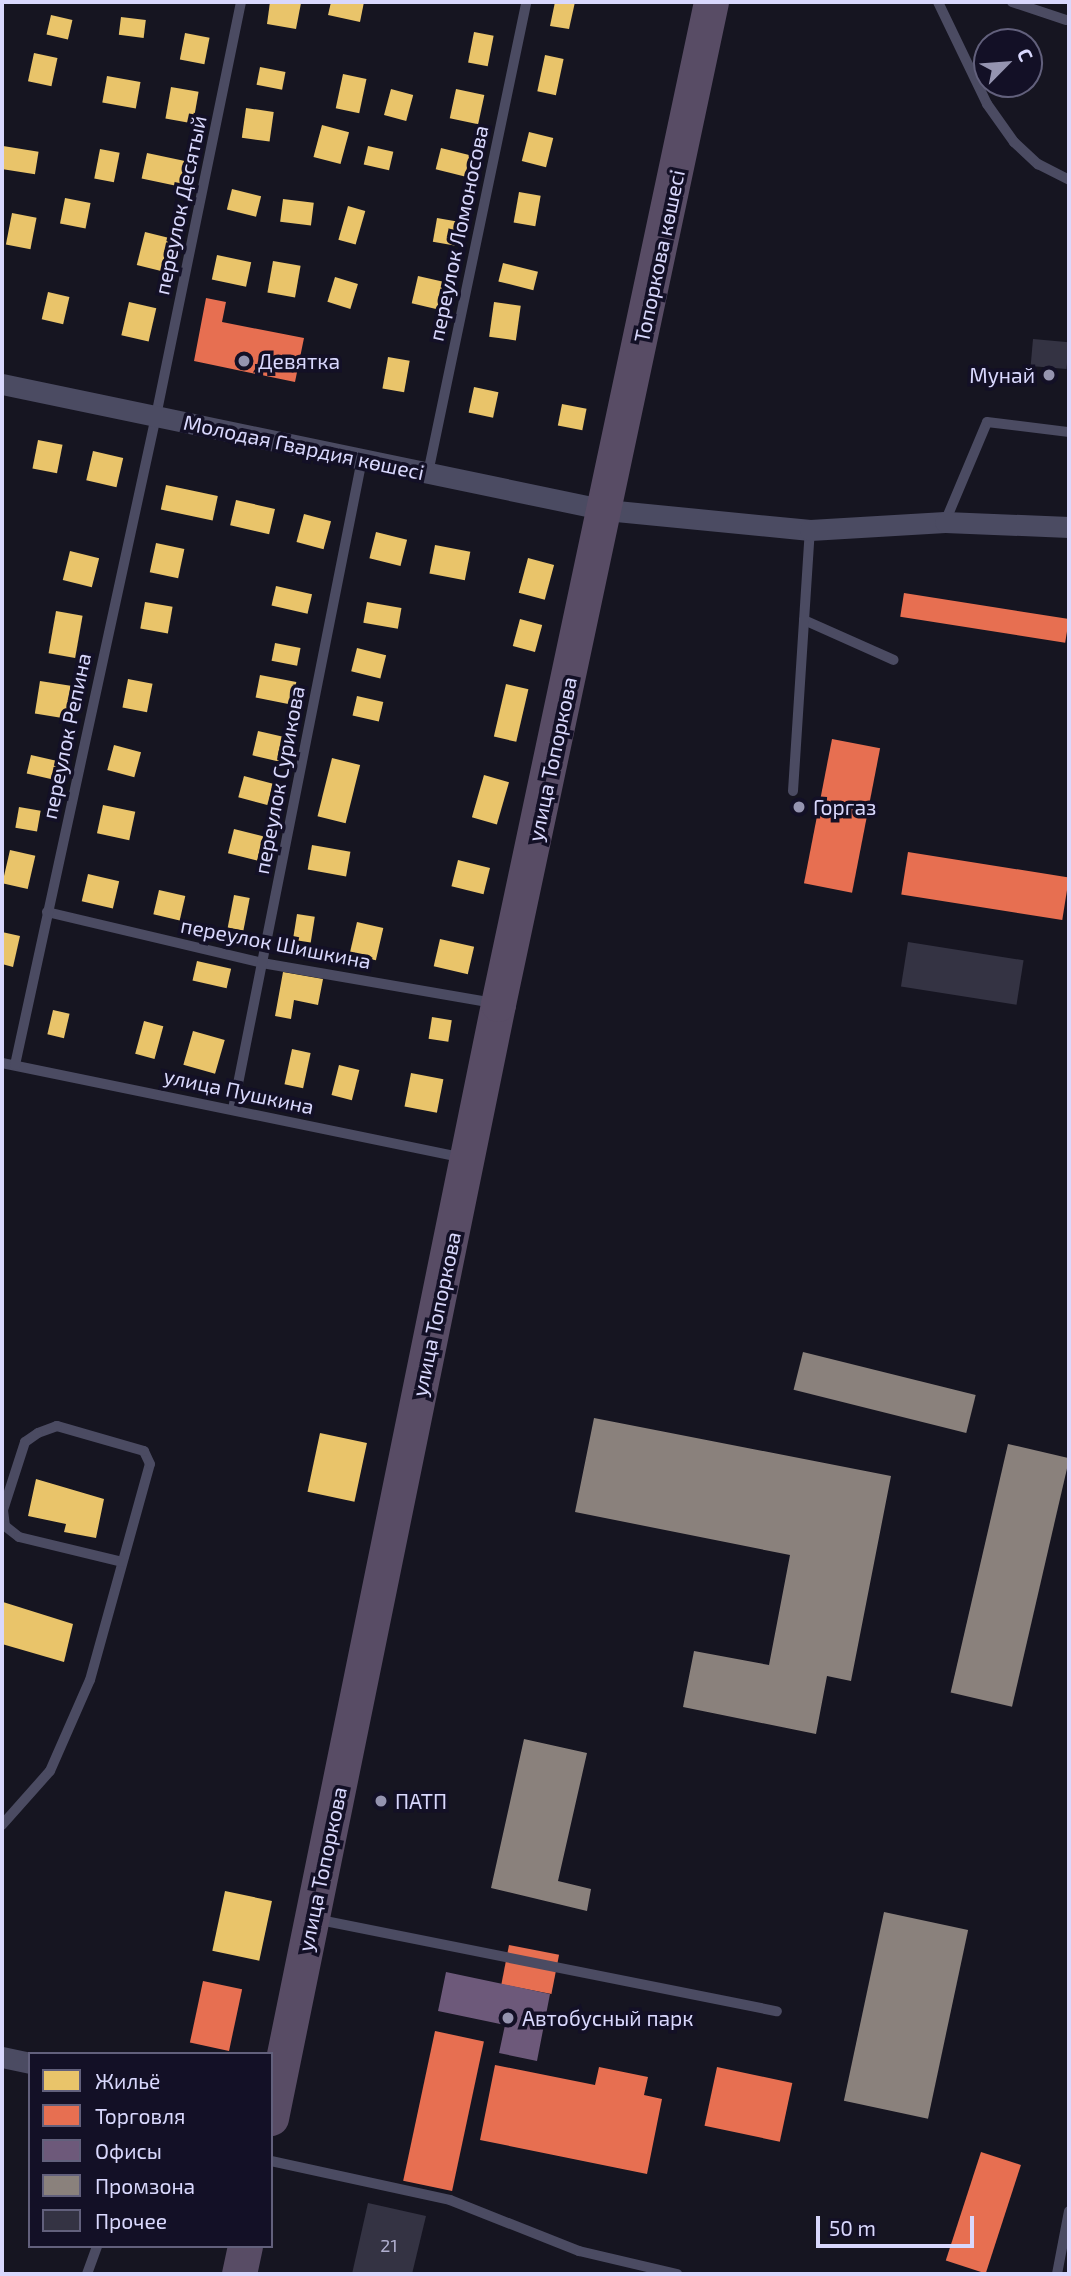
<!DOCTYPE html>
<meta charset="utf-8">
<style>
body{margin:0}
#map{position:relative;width:1071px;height:2276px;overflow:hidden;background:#161521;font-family:"Exo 2",sans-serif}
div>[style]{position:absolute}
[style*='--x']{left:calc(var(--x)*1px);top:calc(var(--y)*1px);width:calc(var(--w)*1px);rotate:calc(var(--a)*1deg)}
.homes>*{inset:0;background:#e9c46a;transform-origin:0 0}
.shops>*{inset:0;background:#e76f51;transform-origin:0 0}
.offices>*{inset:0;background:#6d597a}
.industry>*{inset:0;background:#8a817c;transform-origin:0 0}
.building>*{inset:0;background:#343343;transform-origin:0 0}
.service>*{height:10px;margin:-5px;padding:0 5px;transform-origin:5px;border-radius:5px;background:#4b4b62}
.minor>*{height:21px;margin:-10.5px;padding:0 10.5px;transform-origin:10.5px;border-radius:10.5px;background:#4b4b62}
.trunk>*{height:35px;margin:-17.5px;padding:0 17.5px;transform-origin:17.5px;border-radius:17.5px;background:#584c65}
.dots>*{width:19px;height:19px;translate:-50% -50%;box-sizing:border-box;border:4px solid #131026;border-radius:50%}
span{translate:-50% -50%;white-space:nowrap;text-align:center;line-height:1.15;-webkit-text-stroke:7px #131026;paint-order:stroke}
.number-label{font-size:18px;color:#b0afce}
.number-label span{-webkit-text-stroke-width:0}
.street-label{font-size:21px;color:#d9d8fd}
.poi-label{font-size:21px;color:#d9d8fd}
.left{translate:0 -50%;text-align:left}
.right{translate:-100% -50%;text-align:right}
.frame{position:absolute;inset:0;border:4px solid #d9d8fd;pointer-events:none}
.legend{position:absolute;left:28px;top:2052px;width:245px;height:196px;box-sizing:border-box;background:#131026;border:2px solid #62607c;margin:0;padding:9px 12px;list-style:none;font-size:21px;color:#d9d8fd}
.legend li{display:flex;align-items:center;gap:14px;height:35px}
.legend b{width:35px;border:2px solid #62607c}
.north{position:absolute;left:973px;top:28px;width:70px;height:70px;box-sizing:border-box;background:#131026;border:2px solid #62607c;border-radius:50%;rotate:65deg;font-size:19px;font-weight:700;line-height:28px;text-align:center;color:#d9d8fd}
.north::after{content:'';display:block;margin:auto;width:24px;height:32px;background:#9594b0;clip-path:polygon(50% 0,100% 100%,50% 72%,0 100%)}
.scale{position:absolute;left:816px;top:2216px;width:158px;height:32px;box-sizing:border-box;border:4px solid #d9d8fd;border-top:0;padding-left:9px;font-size:21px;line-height:24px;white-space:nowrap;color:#d9d8fd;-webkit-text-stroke:5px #131026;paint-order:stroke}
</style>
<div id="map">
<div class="homes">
<div style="clip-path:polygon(270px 2px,301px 3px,296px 29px,267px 24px)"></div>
<div style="clip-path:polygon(331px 2px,364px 2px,360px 22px,328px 15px)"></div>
<div style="clip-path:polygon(555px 2px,575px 2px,569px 29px,550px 26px)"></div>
<div style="left:51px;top:15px;width:22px;height:20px;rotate:13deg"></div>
<div style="left:121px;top:17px;width:25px;height:18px;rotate:7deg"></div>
<div style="left:474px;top:32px;width:20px;height:31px;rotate:11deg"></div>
<div style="left:185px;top:33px;width:25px;height:27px;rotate:11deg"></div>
<div style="left:34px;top:53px;width:24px;height:29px;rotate:12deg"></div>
<div style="left:545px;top:55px;width:19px;height:37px;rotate:12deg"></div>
<div style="left:260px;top:67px;width:26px;height:18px;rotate:11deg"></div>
<div style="left:343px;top:74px;width:24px;height:35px;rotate:12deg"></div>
<div style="left:107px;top:76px;width:34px;height:27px;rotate:10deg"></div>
<div style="left:171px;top:87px;width:28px;height:32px;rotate:10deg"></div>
<div style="left:391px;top:89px;width:23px;height:27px;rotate:15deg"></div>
<div style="left:456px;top:89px;width:29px;height:30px;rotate:12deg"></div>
<div style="left:246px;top:108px;width:28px;height:30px;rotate:8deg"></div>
<div style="left:322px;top:125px;width:28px;height:33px;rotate:15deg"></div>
<div style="left:529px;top:132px;width:25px;height:30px;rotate:14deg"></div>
<div style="left:3px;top:146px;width:36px;height:23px;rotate:9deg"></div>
<div style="left:368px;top:146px;width:26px;height:19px;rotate:13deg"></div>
<div style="left:441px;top:148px;width:30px;height:22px;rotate:14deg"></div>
<div style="left:100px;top:149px;width:20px;height:30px;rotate:11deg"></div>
<div style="left:147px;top:153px;width:40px;height:26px;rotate:12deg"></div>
<div style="left:232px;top:189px;width:30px;height:21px;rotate:14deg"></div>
<div style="left:519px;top:192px;width:22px;height:31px;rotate:10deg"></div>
<div style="left:65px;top:198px;width:26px;height:26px;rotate:11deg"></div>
<div style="left:283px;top:199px;width:31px;height:23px;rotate:7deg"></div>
<div style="left:348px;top:206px;width:18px;height:35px;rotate:16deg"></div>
<div style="left:12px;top:213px;width:25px;height:32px;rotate:11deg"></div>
<div style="left:437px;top:218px;width:22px;height:24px;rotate:10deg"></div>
<div style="left:145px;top:232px;width:25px;height:34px;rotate:14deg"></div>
<div style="left:217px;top:255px;width:35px;height:25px;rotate:12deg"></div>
<div style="left:273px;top:261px;width:28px;height:32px;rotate:10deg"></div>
<div style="left:503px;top:263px;width:36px;height:19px;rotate:14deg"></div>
<div style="left:418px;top:276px;width:26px;height:28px;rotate:13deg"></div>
<div style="left:335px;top:277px;width:24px;height:26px;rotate:17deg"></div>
<div style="left:48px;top:292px;width:22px;height:28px;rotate:13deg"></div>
<div style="left:129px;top:302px;width:28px;height:34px;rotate:13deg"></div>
<div style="left:494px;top:302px;width:27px;height:35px;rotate:8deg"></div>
<div style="left:388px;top:357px;width:22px;height:32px;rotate:10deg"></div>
<div style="left:474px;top:387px;width:25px;height:26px;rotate:12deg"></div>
<div style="left:562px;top:404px;width:25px;height:22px;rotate:11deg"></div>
<div style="left:38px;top:440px;width:25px;height:29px;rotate:11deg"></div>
<div style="left:93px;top:451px;width:31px;height:30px;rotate:13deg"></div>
<div style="left:166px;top:485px;width:53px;height:25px;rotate:12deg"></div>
<div style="left:236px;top:500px;width:40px;height:26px;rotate:13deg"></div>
<div style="left:304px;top:514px;width:28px;height:29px;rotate:15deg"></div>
<div style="left:376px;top:532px;width:32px;height:27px;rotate:14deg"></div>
<div style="left:156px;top:543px;width:29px;height:30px;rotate:12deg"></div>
<div style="left:435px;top:545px;width:36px;height:29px;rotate:11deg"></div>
<div style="left:70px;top:551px;width:30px;height:30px;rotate:14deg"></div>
<div style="left:528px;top:558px;width:27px;height:36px;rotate:15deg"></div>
<div style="left:276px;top:586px;width:37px;height:20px;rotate:13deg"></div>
<div style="left:145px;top:602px;width:28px;height:27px;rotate:10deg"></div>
<div style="left:367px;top:602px;width:35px;height:21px;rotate:10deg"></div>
<div style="left:56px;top:611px;width:27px;height:43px;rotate:10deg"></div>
<div style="left:520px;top:619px;width:23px;height:28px;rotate:15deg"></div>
<div style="left:275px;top:643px;width:26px;height:18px;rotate:11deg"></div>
<div style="left:357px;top:648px;width:30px;height:24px;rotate:14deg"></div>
<div style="left:260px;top:675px;width:37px;height:23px;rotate:11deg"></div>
<div style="left:128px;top:679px;width:25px;height:29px;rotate:11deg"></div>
<div style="left:40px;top:681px;width:31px;height:33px;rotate:9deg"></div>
<div style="left:506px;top:684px;width:23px;height:54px;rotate:13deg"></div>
<div style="left:357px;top:696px;width:27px;height:20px;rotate:13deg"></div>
<div style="left:258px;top:731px;width:27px;height:25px;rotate:13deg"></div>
<div style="left:114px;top:745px;width:28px;height:26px;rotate:15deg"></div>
<div style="left:31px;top:755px;width:27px;height:19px;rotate:13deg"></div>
<div style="left:332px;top:758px;width:29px;height:60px;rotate:14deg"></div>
<div style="left:484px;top:775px;width:26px;height:44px;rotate:16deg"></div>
<div style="left:244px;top:776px;width:30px;height:22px;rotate:15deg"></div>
<div style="left:103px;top:805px;width:33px;height:29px;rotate:12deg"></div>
<div style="left:19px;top:807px;width:22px;height:21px;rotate:10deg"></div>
<div style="left:234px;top:829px;width:30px;height:25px;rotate:14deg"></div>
<div style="left:312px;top:845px;width:39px;height:25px;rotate:10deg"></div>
<div style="left:10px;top:850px;width:26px;height:34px;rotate:13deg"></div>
<div style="left:458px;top:860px;width:33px;height:27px;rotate:14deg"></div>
<div style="left:88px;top:874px;width:32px;height:28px;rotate:13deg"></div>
<div style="left:159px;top:890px;width:27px;height:25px;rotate:13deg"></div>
<div style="left:234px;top:895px;width:16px;height:33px;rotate:11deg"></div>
<div style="left:297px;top:914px;width:18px;height:26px;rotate:9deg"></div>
<div style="left:357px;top:922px;width:27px;height:33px;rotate:13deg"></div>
<div style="clip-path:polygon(2px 932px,20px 936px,13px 967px,2px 964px)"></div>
<div style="left:440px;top:939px;width:35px;height:28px;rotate:13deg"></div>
<div style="left:197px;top:961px;width:35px;height:20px;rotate:13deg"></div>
<div style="clip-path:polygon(283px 972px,323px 979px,318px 1005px,294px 1000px,291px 1019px,275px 1016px)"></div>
<div style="left:53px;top:1010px;width:17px;height:25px;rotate:13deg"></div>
<div style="left:432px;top:1017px;width:20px;height:22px;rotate:9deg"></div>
<div style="left:144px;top:1021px;width:20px;height:34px;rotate:15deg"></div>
<div style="left:193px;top:1031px;width:33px;height:35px;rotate:16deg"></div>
<div style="left:292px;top:1049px;width:19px;height:36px;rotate:12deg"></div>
<div style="left:339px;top:1065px;width:21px;height:31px;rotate:14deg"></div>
<div style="left:411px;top:1073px;width:33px;height:34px;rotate:11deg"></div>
<div style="left:320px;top:1433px;width:48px;height:60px;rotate:12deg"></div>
<div style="clip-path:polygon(36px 1479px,104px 1499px,96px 1538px,64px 1532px,66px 1524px,28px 1516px)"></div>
<div style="clip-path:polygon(3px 1602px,73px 1624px,64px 1662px,2px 1644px)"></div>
<div style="left:225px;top:1891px;width:48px;height:61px;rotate:12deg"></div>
</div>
<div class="shops">
<div style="clip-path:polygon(206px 298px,226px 302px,222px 322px,304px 338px,295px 382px,194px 361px)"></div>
<div style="left:904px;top:593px;width:167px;height:24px;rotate:9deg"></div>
<div style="left:832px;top:739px;width:49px;height:147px;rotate:11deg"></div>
<div style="left:908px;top:852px;width:163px;height:43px;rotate:9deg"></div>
<div style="left:509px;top:1945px;width:51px;height:40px;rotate:11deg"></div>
<div style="left:203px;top:1981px;width:40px;height:63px;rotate:12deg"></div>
<div style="left:435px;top:2031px;width:50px;height:153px;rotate:12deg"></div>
<div style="clip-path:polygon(495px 2065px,595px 2085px,599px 2067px,648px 2077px,644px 2095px,662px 2099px,647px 2174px,480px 2140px)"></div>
<div style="left:717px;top:2067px;width:77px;height:60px;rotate:12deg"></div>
<div style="left:981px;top:2152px;width:42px;height:114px;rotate:18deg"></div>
</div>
<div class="offices">
<div style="clip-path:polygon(446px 1972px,550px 1994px,537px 2061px,499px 2053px,505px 2025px,438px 2011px)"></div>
</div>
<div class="industry">
<div style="left:803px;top:1352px;width:178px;height:39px;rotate:14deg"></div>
<div style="clip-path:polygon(594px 1418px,891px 1476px,851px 1681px,827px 1676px,816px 1734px,683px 1707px,694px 1651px,769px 1665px,790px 1555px,575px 1512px)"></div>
<div style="left:1008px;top:1444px;width:63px;height:255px;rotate:13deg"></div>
<div style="clip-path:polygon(524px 1739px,587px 1753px,558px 1881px,591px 1889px,587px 1911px,491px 1888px)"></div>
<div style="left:884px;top:1912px;width:86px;height:193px;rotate:12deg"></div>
</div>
<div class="building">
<div style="left:1033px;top:339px;width:36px;height:27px;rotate:5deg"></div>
<div style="left:908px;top:942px;width:117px;height:45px;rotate:9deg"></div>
<div style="clip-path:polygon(368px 2203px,426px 2216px,412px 2274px,352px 2274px)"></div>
</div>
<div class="service">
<div style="--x:938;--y:2;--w:113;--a:64.3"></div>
<div style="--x:987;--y:104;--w:47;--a:54.6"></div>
<div style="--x:1014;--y:142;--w:33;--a:43"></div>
<div style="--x:1038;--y:164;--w:35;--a:27"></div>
<div style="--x:1012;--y:2;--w:57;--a:18.4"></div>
<div style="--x:428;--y:473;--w:481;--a:-78.2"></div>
<div style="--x:945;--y:522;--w:108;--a:-67.2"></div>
<div style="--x:987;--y:422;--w:83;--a:7"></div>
<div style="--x:804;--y:620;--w:98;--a:24"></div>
<div style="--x:793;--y:791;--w:262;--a:-86.3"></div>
<div style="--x:47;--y:912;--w:221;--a:13.3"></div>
<div style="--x:262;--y:963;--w:235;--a:9.8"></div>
<div style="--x:2;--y:1063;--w:469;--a:11.6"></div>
<div style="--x:15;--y:1065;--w:664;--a:-77.74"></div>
<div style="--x:156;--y:416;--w:423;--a:-78.4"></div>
<div style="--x:233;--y:1109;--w:663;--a:-78.77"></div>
<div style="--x:2;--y:1825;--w:72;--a:-48.4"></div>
<div style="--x:50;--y:1771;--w:99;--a:-66.3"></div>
<div style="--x:90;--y:1680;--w:224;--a:-74.5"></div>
<div style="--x:150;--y:1464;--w:14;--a:-115"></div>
<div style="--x:144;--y:1451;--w:91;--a:-164"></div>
<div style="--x:57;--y:1426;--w:20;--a:160"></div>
<div style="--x:38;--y:1433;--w:16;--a:145"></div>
<div style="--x:25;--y:1442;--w:71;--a:107.9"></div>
<div style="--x:3;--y:1510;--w:16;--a:83"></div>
<div style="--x:5;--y:1526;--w:18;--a:38"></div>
<div style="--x:19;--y:1537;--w:106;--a:13.6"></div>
<div style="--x:315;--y:1919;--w:471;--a:11.3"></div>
<div style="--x:271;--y:2161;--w:183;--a:12.3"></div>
<div style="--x:450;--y:2200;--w:139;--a:21.6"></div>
<div style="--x:579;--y:2251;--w:101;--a:13.2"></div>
<div style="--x:87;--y:2274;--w:30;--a:-70"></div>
<div style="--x:1057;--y:2274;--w:64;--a:-79.2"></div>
</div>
<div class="minor">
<div style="--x:2;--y:384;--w:617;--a:11.78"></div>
<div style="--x:606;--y:510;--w:205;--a:5.6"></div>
<div style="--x:810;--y:530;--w:135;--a:-3.4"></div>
<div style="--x:945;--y:522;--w:124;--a:2.3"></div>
<div style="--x:2;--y:2057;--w:29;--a:12"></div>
</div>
<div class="trunk">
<div style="--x:271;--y:2118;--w:1137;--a:-78.48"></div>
<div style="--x:498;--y:1004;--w:1024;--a:-78"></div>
<div style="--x:239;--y:2274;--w:29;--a:-78"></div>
</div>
<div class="dots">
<div style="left:244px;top:361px;background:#9594b0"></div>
<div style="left:1049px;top:375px;background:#9594b0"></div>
<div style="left:799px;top:807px;background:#9594b0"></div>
<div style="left:381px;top:1801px;background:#9594b0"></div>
<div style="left:508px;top:2018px;background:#9594b0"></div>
</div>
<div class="number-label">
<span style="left:389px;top:2245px">21</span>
</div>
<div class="street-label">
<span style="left:180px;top:205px;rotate:-78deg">переулок Десятый</span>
<span style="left:458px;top:233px;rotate:-78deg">переулок Ломоносова</span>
<span style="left:659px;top:256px;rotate:-78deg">Топоркова көшесі</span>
<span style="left:304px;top:447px;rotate:12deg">Молодая Гвардия көшесі</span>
<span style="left:66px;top:736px;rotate:-78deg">переулок Репина</span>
<span style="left:552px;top:759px;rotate:-78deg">улица Топоркова</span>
<span style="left:279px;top:780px;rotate:-79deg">переулок Сурикова</span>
<span style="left:276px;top:943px;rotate:11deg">переулок Шишкина</span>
<span style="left:239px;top:1091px;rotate:12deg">улица Пушкина</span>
<span style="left:436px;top:1314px;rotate:-78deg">улица Топоркова</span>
<span style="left:322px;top:1869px;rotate:-78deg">улица Топоркова</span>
</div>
<div class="poi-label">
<span class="left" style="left:258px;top:361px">Девятка</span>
<span class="right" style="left:1035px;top:375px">Мунай</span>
<span class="left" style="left:813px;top:807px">Горгаз</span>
<span class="left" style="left:395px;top:1801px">ПАТП</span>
<span class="left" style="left:522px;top:2018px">Автобусный парк</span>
</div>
<div class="frame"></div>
<ul class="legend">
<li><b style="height:19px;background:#e9c46a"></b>Жильё</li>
<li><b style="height:19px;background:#e76f51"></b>Торговля</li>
<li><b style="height:19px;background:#6d597a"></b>Офисы</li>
<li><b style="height:19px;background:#8a817c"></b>Промзона</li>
<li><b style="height:19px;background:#343343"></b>Прочее</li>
</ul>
<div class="north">С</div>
<div class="scale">50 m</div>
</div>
